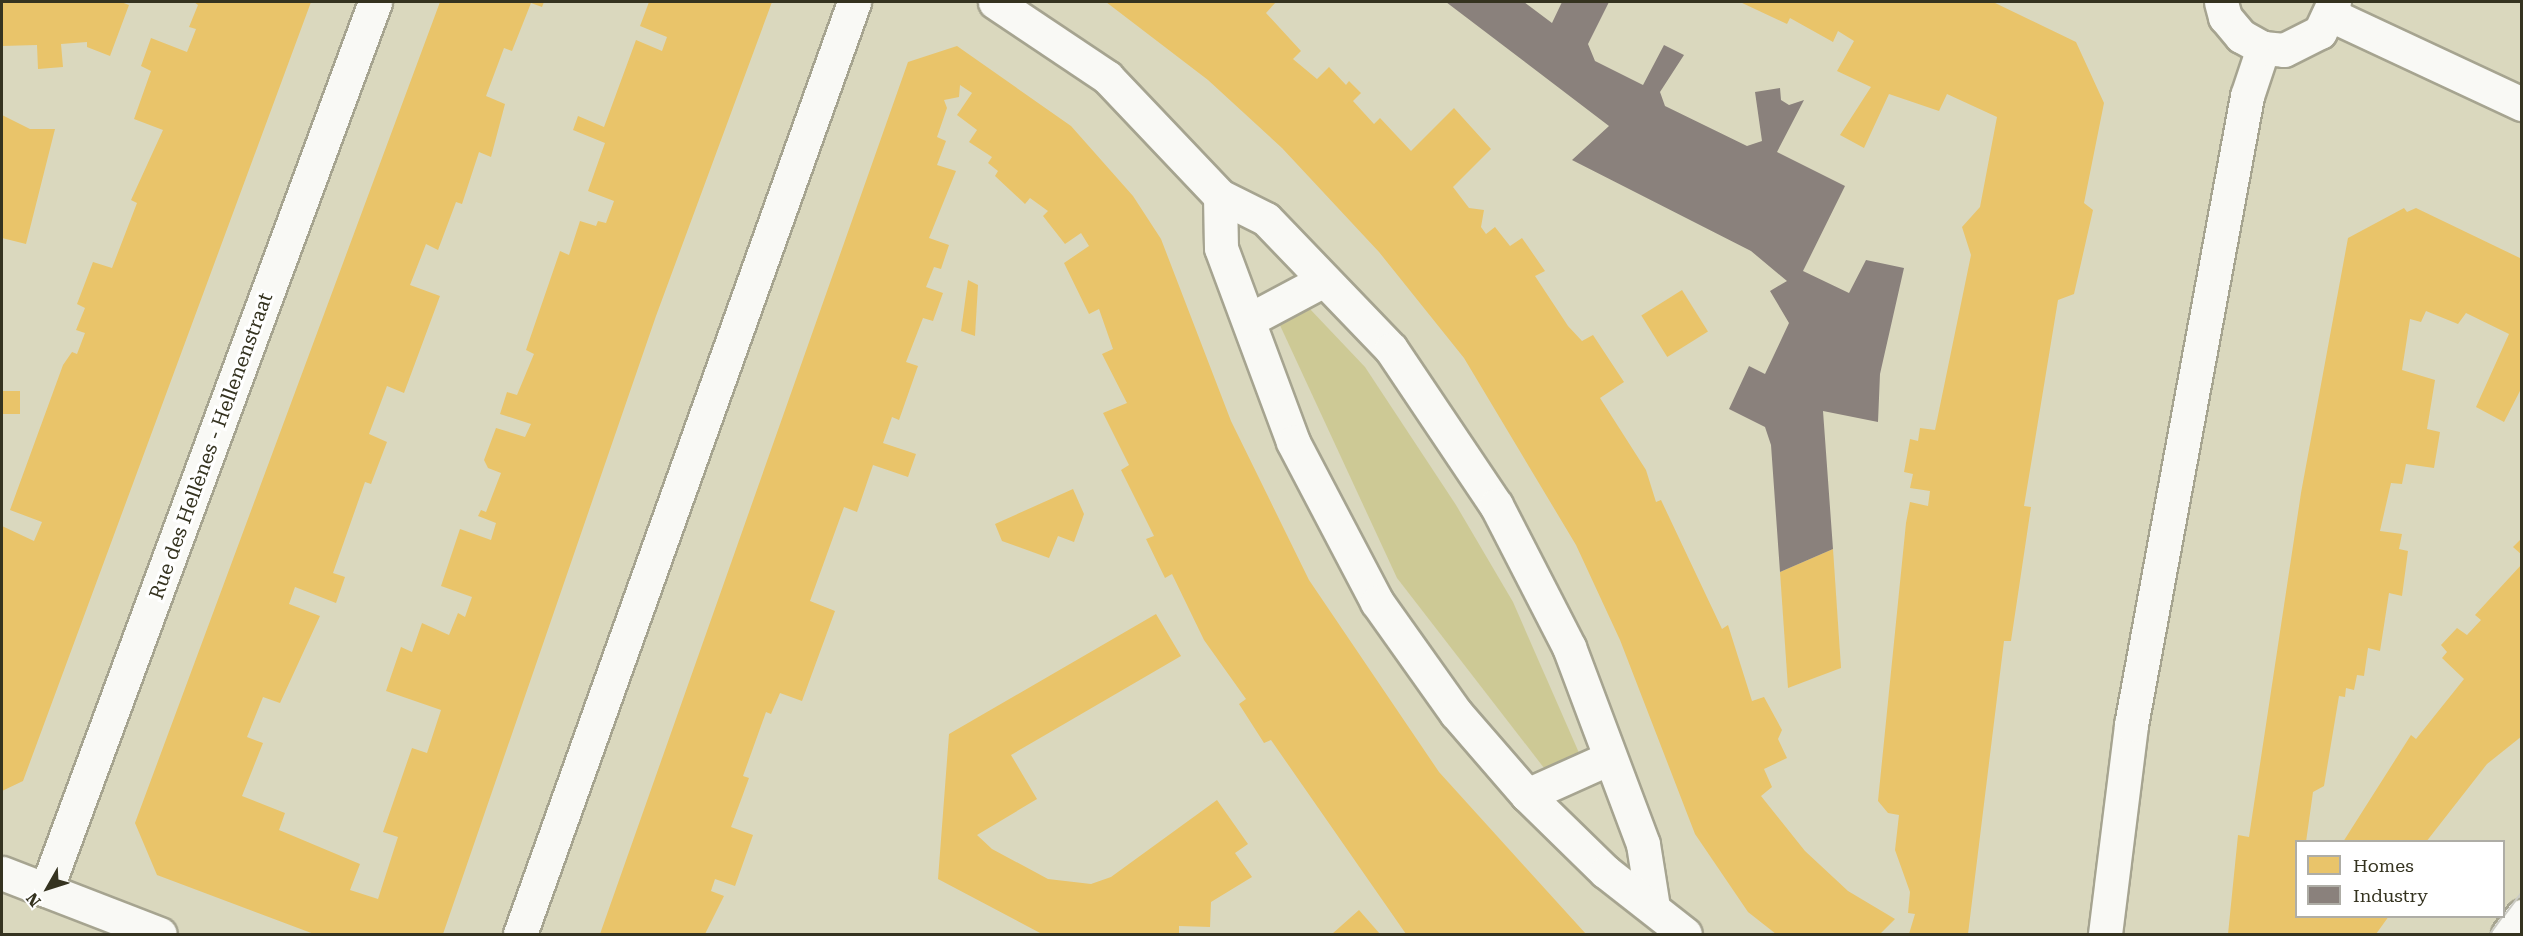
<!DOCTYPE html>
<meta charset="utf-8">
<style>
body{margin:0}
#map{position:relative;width:2523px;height:936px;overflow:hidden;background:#dad8be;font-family:"Roboto Serif",serif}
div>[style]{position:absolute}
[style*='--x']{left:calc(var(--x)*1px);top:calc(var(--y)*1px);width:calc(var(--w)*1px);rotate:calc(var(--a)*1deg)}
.green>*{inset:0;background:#cdc995}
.homes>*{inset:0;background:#e9c46a;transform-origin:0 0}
.industry>*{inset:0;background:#8a817c}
.roads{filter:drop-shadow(2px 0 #a6a490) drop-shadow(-2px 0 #a6a490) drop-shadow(0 2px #a6a490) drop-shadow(0 -2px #a6a490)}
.street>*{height:33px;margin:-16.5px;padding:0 16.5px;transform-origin:16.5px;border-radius:16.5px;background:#f9f9f5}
.secondary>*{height:33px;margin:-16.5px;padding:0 16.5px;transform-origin:16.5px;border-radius:16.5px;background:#f9f9f5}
.tram>*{height:1.5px;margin:-0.75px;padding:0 0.75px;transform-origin:0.75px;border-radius:0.75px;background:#ccccc5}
span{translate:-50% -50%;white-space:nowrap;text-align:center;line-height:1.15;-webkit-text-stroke:6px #fff;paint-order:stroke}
.street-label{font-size:20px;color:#353320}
.frame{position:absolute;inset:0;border:3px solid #353320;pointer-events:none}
.legend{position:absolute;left:2295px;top:840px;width:210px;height:78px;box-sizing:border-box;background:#fff;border:2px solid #aeada6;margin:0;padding:8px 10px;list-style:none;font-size:18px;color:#353320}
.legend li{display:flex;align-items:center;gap:12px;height:30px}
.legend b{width:30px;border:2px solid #aeada6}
.north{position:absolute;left:18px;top:858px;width:60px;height:60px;-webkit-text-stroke:4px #fff;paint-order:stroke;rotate:231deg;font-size:16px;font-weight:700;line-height:24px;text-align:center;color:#353320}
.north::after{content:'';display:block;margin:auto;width:21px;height:27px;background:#353320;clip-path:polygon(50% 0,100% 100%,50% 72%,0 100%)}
</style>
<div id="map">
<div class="green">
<div style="clip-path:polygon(1309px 308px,1365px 367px,1456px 505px,1513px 602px,1583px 762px,1551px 777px,1397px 578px,1278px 321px)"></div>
</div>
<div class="homes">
<div style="clip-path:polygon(2px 2px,121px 2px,129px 5px,110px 56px,87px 47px,87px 42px,61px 44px,63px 67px,38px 69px,37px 45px,2px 46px)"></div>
<div style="clip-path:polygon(194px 2px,311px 2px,23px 781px,2px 791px,2px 526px,34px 541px,42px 522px,10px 510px,63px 365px,72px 352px,77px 354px,85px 333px,76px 330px,85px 308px,77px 304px,93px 262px,112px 268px,137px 203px,131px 200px,163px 130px,134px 119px,151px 71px,141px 66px,151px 38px,187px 52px,196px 29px,189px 27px,198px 5px)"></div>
<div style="clip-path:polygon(440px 2px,544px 2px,542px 7px,531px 3px,512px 51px,504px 48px,486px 96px,505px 104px,491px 157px,479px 152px,462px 204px,456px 202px,438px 250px,426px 244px,410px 285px,440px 296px,404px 393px,387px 386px,369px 434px,387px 442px,371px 484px,365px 482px,333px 573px,345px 577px,336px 603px,295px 587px,289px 604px,320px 616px,280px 703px,263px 697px,247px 737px,263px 743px,242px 796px,285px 813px,279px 830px,360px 864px,350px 890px,378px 899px,398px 837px,383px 832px,412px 748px,427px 753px,441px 710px,386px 691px,401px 647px,412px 652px,422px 623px,449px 635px,458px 613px,465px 617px,472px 597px,441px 586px,460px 529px,491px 540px,496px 523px,478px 516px,481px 510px,486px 512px,501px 473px,488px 468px,484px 460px,496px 428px,525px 437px,531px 424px,500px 414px,507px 392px,517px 395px,534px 354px,526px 350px,560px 251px,569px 255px,580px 221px,596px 226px,598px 221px,606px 223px,614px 201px,588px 191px,605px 143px,573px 130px,578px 116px,604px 127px,636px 40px,662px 51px,667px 37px,640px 26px,649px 2px,772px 2px,656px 316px,443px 934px,314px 934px,157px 875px,135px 823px)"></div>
<div style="clip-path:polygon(1106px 2px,1276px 2px,1266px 13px,1301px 51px,1293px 59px,1317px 79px,1329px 67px,1346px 85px,1349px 81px,1361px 93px,1353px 101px,1374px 124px,1380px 118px,1411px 151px,1454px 108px,1491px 149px,1453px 187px,1469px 208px,1484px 210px,1481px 227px,1486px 234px,1495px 227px,1510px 246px,1522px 238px,1545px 271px,1535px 276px,1568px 326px,1582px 341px,1593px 335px,1624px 382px,1600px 398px,1646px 470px,1656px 502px,1661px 500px,1722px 629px,1728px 625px,1752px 701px,1764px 697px,1782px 730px,1778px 739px,1787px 758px,1764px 769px,1772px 787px,1761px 796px,1805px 851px,1848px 891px,1895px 919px,1880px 934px,1776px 934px,1748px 912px,1695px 834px,1620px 640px,1576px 545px,1464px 358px,1379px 252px,1282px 148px,1208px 80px)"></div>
<div style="clip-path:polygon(1740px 2px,1993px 2px,2076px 42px,2104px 103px,2084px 203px,2093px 210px,2074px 294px,2058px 300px,2034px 446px,2024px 506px,2031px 507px,2011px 641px,2004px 641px,1968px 934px,1909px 934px,1915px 914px,1908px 913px,1910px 892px,1895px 850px,1899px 815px,1888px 813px,1878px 801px,1906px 523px,1910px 502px,1928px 506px,1930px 491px,1910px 488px,1913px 474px,1904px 472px,1910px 439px,1918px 441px,1920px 428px,1935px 430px,1971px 255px,1962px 227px,1980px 207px,1997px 117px,1947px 94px,1939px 111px,1889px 94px,1864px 148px,1840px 135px,1871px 87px,1837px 71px,1854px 41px,1838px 31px,1833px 42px,1790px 18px,1787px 24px)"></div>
<div style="clip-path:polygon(957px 46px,1071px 126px,1133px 196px,1161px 239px,1231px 421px,1309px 580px,1439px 772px,1586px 934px,1406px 934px,1271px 740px,1264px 743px,1239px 704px,1246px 699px,1204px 640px,1172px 574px,1165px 578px,1146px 539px,1154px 536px,1121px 470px,1129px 465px,1103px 413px,1127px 403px,1102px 354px,1113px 349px,1099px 309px,1089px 314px,1064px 263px,1089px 246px,1081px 233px,1065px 244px,1043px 216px,1048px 211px,1030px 198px,1025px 204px,995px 176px,998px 171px,988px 163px,992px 157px,969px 142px,977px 130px,957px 115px,972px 93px,960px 85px,959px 97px,944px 100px,947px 108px,937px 137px,946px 141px,937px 165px,956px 171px,929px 238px,949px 245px,941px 269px,934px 267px,926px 287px,943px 293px,933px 321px,923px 318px,906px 362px,918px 366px,899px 420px,892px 417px,883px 443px,916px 454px,908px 477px,873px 465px,857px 512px,844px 507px,810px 601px,835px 611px,802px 701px,780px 693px,771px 714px,766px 712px,743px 776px,749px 778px,731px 827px,753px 835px,735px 886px,715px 879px,711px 891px,724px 896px,705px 934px,600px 934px,908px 62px)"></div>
<div style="clip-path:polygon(2px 115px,30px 129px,55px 129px,26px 244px,2px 238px)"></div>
<div style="clip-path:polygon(2404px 208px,2407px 212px,2416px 208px,2522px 259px,2522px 387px,2504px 422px,2476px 407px,2509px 334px,2466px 313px,2458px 324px,2426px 311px,2421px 322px,2410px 319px,2402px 370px,2435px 380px,2427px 429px,2440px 432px,2434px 468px,2406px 464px,2402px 484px,2391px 483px,2380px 531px,2402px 534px,2399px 549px,2408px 551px,2402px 596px,2389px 593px,2380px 651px,2368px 648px,2364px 676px,2357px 675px,2354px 690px,2346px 688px,2345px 697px,2339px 696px,2324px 786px,2313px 792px,2306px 842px,2296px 842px,2296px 916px,2389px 916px,2376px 934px,2228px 934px,2238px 835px,2249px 837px,2301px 493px,2348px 238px)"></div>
<div style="clip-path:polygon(968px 280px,978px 285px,975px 336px,961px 331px)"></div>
<div style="left:1682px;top:290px;width:49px;height:48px;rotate:58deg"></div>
<div style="left:2px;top:391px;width:18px;height:23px"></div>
<div style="clip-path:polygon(1073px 489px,1084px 514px,1074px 542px,1058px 536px,1049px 558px,1002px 541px,995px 524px)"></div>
<div style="clip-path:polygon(2522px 538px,2522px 555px,2513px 547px)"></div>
<div style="clip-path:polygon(1833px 549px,1841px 668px,1788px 688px,1780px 572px)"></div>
<div style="clip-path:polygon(2522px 564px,2522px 736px,2487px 764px,2426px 842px,2343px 842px,2411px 735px,2416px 739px,2464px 679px,2442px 658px,2447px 652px,2441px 645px,2457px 628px,2467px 635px,2481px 620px,2475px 615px)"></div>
<div style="clip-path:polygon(1156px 614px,1181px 656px,1011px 755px,1037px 799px,977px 835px,992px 849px,1048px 879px,1091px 884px,1111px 877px,1217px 800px,1248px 844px,1235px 853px,1252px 877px,1211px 902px,1210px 927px,1179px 926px,1179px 934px,1042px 934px,938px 879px,949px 734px)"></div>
<div style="clip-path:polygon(1359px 910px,1380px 934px,1332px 934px)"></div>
</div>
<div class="industry">
<div style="clip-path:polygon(1446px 2px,1524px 2px,1552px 23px,1562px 2px,1609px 2px,1588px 44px,1595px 61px,1643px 85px,1664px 45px,1684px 55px,1660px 92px,1665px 106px,1747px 146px,1762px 141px,1755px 92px,1780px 88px,1781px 100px,1789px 105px,1804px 100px,1777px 152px,1845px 186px,1803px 271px,1849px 293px,1866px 260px,1904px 268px,1880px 374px,1878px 422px,1823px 411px,1833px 549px,1780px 572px,1771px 445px,1765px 427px,1729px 409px,1749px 366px,1765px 374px,1789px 323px,1770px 291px,1787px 281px,1751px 251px,1572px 160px,1609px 126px)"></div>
</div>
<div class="roads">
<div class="street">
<div style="--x:995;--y:2;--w:135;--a:33.8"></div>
<div style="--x:1107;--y:77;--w:164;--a:46.5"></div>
<div style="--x:1220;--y:196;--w:51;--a:26.6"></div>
<div style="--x:1266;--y:219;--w:180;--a:46.1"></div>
<div style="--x:1391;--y:349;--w:188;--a:56.1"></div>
<div style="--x:1496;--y:505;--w:160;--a:62.8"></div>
<div style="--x:1569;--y:647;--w:210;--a:69.4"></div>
<div style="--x:1643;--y:844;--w:64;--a:81"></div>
<div style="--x:1220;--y:196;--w:52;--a:88.9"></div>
<div style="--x:1221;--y:248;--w:207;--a:69.6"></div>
<div style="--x:1293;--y:442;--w:181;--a:62.3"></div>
<div style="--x:1377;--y:602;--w:136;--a:54.6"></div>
<div style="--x:1456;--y:713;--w:108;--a:49.1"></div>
<div style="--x:1527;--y:795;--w:110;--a:44.3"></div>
<div style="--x:1606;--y:872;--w:100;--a:38.1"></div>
<div style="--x:1249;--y:320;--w:85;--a:-28.1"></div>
<div style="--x:1527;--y:795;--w:88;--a:-24.2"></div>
<div style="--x:2;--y:873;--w:169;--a:21.1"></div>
<div style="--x:46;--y:890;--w:947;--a:-69.67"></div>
<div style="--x:520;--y:934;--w:990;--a:-70.28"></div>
<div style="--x:2105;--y:934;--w:211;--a:-82.9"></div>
<div style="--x:2131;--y:725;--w:640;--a:-79.55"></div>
<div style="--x:2247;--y:96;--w:51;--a:-71.6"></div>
</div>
<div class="secondary">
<div style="--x:2221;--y:2;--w:16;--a:75"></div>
<div style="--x:2225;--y:17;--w:25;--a:50"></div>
<div style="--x:2241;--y:36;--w:25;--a:29"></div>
<div style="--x:2263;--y:48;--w:21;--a:5"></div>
<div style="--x:2284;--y:50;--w:40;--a:-26.6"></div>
<div style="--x:2320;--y:32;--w:33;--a:-65"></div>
<div style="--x:2331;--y:15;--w:211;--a:25"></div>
<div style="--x:2508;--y:934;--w:23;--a:-52"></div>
</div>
</div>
<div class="tram">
<div style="--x:2504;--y:916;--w:30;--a:-53"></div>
<div style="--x:2490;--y:934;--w:22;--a:-54"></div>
</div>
<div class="street-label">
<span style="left:211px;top:446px;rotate:-70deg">Rue des Hellènes - Hellenenstraat</span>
</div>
<div class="frame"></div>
<ul class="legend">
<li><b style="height:16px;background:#e9c46a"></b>Homes</li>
<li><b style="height:16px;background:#8a817c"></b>Industry</li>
</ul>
<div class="north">N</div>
</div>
